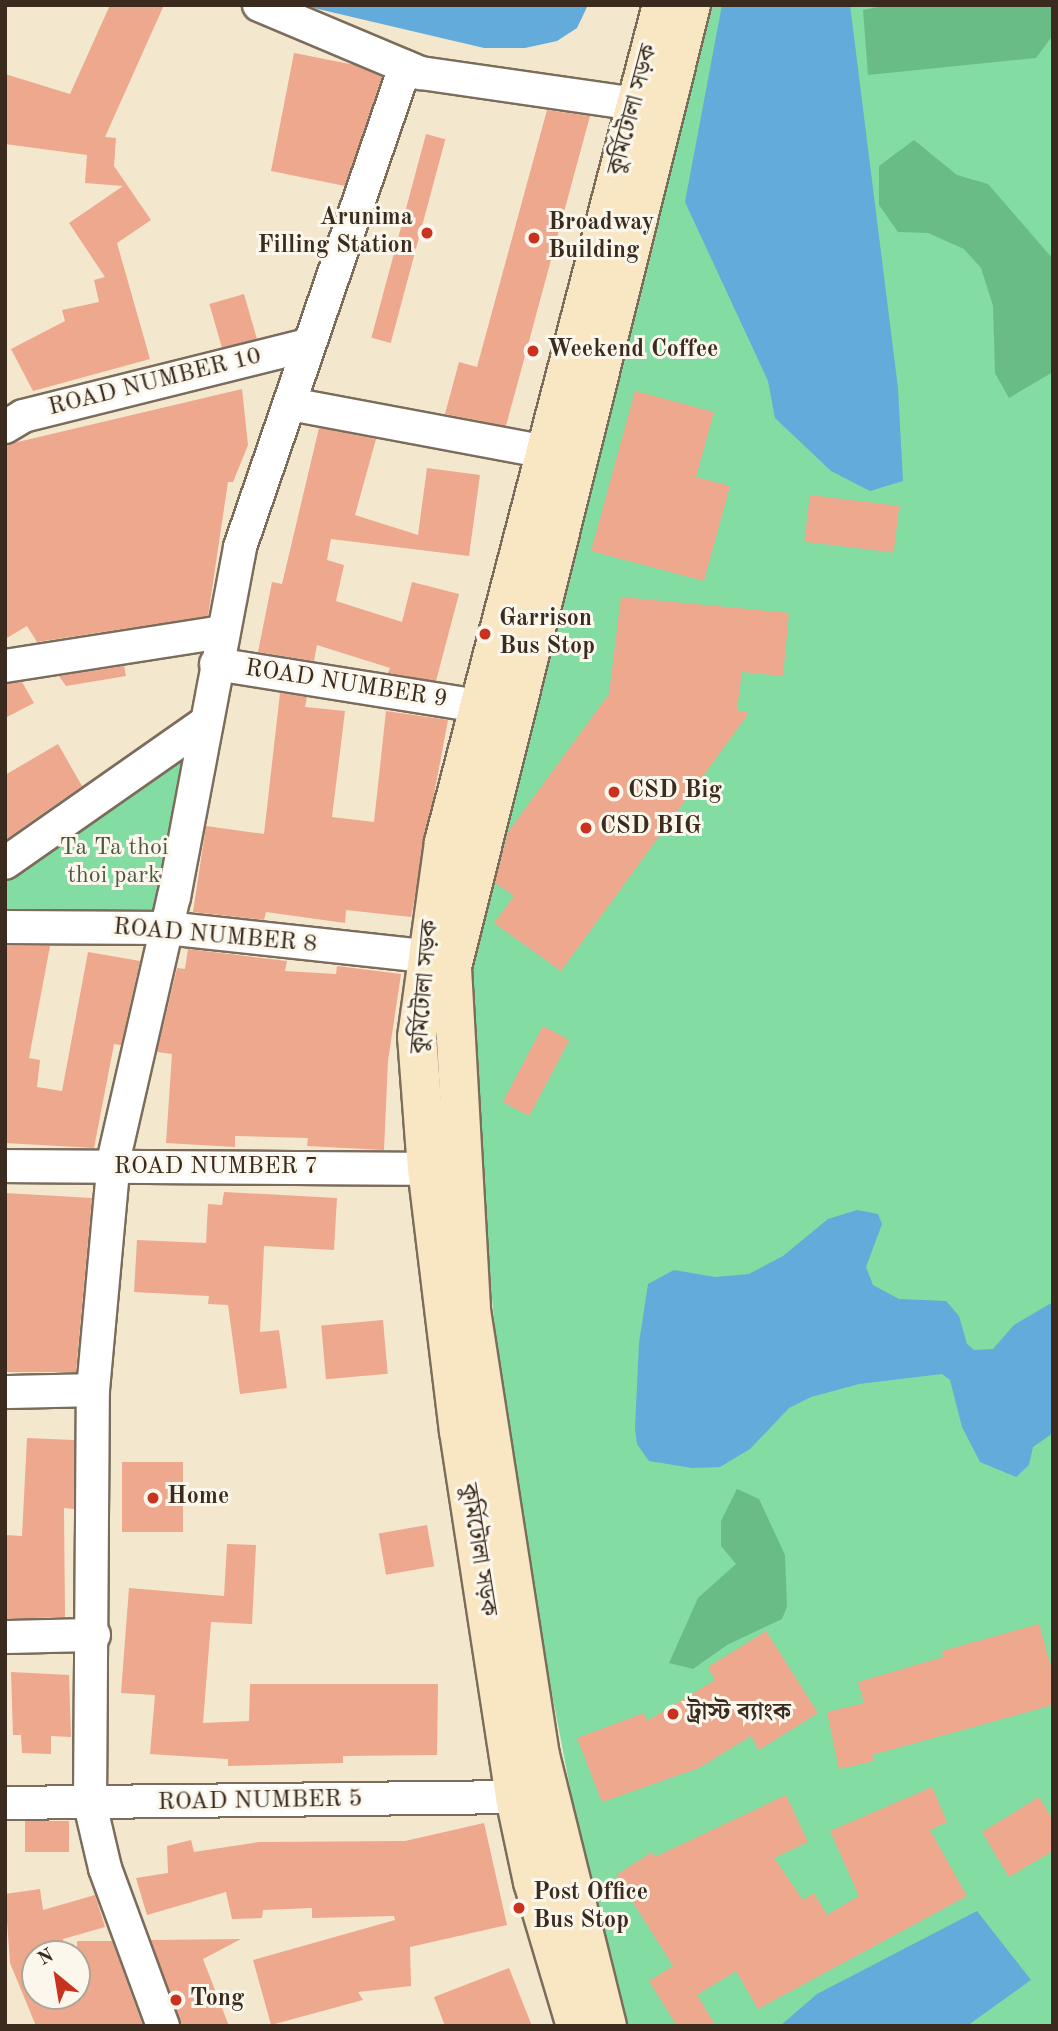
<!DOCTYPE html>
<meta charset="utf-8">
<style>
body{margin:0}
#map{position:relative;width:1058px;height:2031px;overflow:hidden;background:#f3e7ce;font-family:"Old Standard TT","Noto Serif Bengali",serif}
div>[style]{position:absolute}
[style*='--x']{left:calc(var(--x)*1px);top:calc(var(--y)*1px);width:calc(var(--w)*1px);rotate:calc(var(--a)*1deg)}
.green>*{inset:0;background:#83dca1}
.forest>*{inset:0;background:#6abc87}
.water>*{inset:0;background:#63abda}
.building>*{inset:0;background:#eea88e;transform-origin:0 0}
.roads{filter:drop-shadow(2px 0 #7b6c5c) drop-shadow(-2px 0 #7b6c5c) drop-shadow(0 2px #7b6c5c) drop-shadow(0 -2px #7b6c5c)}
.street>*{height:32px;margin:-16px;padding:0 16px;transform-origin:16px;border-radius:16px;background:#fff}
.secondary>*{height:38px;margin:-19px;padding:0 19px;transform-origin:19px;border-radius:19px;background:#f9e7c3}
.dots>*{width:19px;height:19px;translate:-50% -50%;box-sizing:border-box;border:4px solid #fbf7ec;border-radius:50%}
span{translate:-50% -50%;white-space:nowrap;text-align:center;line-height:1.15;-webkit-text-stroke:6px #fbf7ec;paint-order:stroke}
.street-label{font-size:24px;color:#3b2a1e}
.poi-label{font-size:24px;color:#3b2a1e;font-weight:700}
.right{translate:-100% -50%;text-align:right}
.left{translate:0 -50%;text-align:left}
.park-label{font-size:24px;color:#4d563f}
.frame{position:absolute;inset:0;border:7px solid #3b2a1e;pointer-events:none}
.north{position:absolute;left:21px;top:1940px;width:70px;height:70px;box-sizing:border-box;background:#fbf7ec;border:2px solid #aea59a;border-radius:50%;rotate:330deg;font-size:19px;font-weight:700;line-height:28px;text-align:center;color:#3b2a1e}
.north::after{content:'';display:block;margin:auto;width:24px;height:32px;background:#c8321e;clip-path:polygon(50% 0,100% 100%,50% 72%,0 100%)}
</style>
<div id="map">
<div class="green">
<div style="clip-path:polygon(696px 5px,1053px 5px,1053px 2026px,620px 2026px,612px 2006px,508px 1465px,464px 1004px)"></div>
<div style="clip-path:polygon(195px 737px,161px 920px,5px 919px,5px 869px)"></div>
</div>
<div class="forest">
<div style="clip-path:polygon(887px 5px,1053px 5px,1053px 35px,1036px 58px,868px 75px,863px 10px)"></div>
<div style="clip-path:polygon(914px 140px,957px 175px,988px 184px,1053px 259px,1053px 372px,1009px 398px,995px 373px,993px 306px,981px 268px,964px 249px,928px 233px,898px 232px,879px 205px,879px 166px)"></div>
<div style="clip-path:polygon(737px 1489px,759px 1499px,785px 1555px,787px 1607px,782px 1619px,727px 1645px,693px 1669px,669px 1663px,698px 1598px,736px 1564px,721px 1546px,721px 1521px)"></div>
</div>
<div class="water">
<div style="clip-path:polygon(301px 5px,588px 5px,577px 28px,557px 41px,525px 48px,484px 48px)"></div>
<div style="clip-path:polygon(722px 5px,850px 5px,898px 388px,903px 481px,870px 491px,831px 471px,775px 418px,768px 381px,685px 202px)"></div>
<div style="clip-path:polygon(857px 1210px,878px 1214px,882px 1224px,866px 1267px,873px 1285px,899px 1299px,946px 1301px,959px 1316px,967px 1344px,974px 1350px,993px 1349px,1014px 1325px,1053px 1302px,1053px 1433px,1033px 1447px,1029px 1465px,1016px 1477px,980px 1462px,962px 1427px,950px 1380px,942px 1374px,859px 1384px,811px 1397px,789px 1408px,750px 1449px,720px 1467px,692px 1468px,649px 1461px,637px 1444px,635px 1429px,639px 1343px,648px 1284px,674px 1270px,715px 1277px,749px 1274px,783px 1256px,828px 1219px)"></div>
<div style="clip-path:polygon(977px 1911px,1031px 1980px,967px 2026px,780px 2026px,817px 1994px)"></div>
</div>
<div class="building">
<div style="clip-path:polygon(110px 5px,164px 5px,105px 137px,116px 138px,114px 166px,151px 220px,117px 243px,150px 359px,33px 391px,11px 349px,65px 321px,62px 310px,99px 302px,94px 280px,105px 277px,69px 223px,123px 186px,85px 183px,87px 155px,5px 144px,5px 74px,70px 94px)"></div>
<div style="clip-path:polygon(294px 53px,355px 65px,382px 77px,345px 186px,271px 171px)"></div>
<div style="clip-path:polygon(547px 110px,590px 116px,506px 426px,445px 414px,459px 362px,477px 367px)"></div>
<div style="left:426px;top:134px;width:20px;height:211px;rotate:15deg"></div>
<div style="left:244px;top:294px;width:47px;height:36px;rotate:74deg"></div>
<div style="clip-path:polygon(242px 389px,248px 445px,233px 482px,228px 482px,208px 616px,37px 642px,27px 626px,5px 639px,5px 445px)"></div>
<div style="clip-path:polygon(635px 391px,714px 412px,696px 477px,730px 486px,704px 581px,591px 551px)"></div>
<div style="clip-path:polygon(319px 428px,376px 439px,355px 515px,418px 535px,427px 468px,480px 475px,469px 556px,331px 539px,327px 560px,344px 565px,336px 601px,402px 622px,412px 582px,459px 594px,436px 681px,388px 673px,390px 668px,317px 645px,314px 661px,258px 652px,272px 582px,282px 584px)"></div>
<div style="left:810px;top:495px;width:90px;height:47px;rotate:7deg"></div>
<div style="clip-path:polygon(621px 597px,789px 613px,783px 676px,742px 672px,737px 710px,749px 713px,561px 971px,494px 923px,514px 896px,495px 883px,508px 832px,609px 694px)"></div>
<div style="clip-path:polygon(124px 666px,126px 676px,66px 686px,59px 676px)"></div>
<div style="clip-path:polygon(22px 682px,34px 703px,5px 718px,5px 684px)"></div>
<div style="clip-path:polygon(280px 693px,307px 697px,305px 707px,345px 711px,332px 817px,374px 822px,386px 711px,448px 720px,411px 917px,346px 910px,345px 923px,266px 912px,264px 920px,193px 912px,206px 826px,264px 834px)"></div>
<div style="clip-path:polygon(58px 744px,82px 786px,5px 840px,5px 775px)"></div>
<div style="clip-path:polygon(5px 945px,50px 946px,29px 1058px,40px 1060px,37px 1087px,62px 1091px,88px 952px,140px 961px,121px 1045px,114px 1044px,94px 1148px,5px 1143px)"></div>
<div style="clip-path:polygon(188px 949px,287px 961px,285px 971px,336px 974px,337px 966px,401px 974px,388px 1061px,384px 1150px,307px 1146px,308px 1138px,235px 1136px,235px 1147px,166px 1143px,172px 1054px,157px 1052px,177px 968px,185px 969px)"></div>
<div style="left:543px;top:1026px;width:30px;height:86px;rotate:28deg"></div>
<div style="clip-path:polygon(224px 1192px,337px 1198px,334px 1250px,264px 1246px,260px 1332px,279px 1330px,287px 1388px,240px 1394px,228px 1305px,208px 1304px,209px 1296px,134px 1292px,137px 1240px,206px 1243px,208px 1204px,222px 1205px)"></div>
<div style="clip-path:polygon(5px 1193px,92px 1198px,76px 1372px,5px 1372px)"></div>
<div style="left:383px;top:1320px;width:54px;height:62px;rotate:85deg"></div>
<div style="clip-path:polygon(27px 1438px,74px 1440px,74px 1509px,64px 1508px,65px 1617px,6px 1619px,6px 1535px,22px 1536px)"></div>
<div style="left:122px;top:1462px;width:61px;height:70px"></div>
<div style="left:427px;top:1525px;width:42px;height:49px;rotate:80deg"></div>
<div style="clip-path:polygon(227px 1544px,256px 1545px,252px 1624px,211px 1622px,203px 1723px,249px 1721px,250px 1684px,438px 1684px,437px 1755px,343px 1756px,343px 1763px,228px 1766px,228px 1759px,150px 1754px,155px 1695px,121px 1693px,129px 1588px,224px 1596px)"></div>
<div style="clip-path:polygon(1039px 1624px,1053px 1673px,1053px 1705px,872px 1755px,874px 1761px,839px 1769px,827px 1712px,864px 1703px,858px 1682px,943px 1657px,942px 1651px)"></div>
<div style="clip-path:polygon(766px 1631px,818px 1713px,759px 1750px,751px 1736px,699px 1768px,602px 1802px,577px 1738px,644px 1713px,647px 1721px,715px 1680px,708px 1667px)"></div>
<div style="clip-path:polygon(11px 1672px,69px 1675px,71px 1737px,51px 1736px,51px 1754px,22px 1753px,21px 1735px,13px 1735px)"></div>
<div style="clip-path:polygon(932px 1787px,947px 1822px,930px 1830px,967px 1896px,758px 2009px,736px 1971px,697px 1995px,716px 2026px,677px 2026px,649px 1981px,673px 1966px,616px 1875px,652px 1852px,655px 1857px,786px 1795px,808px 1842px,774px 1858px,803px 1900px,814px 1893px,827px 1915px,859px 1896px,830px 1831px)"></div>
<div style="clip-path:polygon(1039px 1797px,1053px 1820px,1053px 1851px,1009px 1877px,982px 1832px)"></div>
<div style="left:69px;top:1821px;width:31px;height:44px;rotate:90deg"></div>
<div style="clip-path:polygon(484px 1823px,507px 1925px,410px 1947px,411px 1986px,358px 1992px,363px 2000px,271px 2025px,253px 1960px,395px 1920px,394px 1916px,312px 1918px,312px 1908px,263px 1910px,262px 1918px,232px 1919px,226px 1892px,147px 1915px,136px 1878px,168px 1873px,167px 1846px,191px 1840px,194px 1852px,259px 1842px,405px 1841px)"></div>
<div style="clip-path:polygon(40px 1889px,43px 1910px,95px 1895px,105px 1927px,63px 1939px,65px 1954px,35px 1954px,35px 1996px,77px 1996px,77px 1941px,112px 1941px,143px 2026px,36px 2026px,10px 1963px,5px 1894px)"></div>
<div style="clip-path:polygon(241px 1939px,203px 1959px,229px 2026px,181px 2026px,151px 1940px)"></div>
<div style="clip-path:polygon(509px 1968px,532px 2026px,445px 2026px,434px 1997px)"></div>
</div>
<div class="roads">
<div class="street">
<div style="--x:259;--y:5;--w:176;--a:22.8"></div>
<div style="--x:421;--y:73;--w:216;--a:8.2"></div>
<div style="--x:290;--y:404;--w:261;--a:10.6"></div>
<div style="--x:5;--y:427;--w:21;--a:-31"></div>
<div style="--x:23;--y:416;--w:293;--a:-14"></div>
<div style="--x:216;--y:664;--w:264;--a:9.1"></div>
<div style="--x:5;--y:666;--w:220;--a:-8.9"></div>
<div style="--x:5;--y:863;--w:244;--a:-35"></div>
<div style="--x:5;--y:927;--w:161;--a:0.4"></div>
<div style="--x:166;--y:928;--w:261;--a:6.2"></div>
<div style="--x:5;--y:1166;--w:422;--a:0.4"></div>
<div style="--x:5;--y:1392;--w:88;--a:-1.3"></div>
<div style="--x:5;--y:1637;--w:89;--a:-1.3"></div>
<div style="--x:5;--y:1803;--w:510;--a:-0.67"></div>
<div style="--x:163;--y:2026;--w:168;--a:-110.2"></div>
<div style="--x:105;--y:1868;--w:66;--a:-103.2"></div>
<div style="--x:90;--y:1804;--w:414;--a:-89.6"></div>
<div style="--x:93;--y:1390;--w:233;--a:-84.8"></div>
<div style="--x:114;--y:1158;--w:268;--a:-77.1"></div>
<div style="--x:174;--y:897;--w:356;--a:-79.3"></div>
<div style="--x:240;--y:547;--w:508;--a:-71.03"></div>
</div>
<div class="secondary">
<div style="--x:576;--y:2026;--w:150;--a:-106.6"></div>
<div style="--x:533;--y:1882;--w:87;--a:-102"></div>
<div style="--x:515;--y:1797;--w:369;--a:-98.7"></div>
<div style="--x:459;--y:1432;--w:265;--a:-96.9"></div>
<div style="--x:427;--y:1169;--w:132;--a:-94.3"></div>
<div style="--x:417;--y:1037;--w:197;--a:-82.1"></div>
<div style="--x:444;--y:842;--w:865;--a:-75.4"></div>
<div style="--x:607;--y:2026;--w:278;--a:-103.9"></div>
<div style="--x:540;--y:1756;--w:453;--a:-98.8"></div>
<div style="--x:471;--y:1308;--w:342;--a:-93.2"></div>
<div style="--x:452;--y:967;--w:991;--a:-76.05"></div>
</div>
</div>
<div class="dots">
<div style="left:427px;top:233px;background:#c8321e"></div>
<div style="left:534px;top:238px;background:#c8321e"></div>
<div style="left:533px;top:351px;background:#c8321e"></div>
<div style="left:485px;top:634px;background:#c8321e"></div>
<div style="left:614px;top:792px;background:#c8321e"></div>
<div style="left:586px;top:828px;background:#c8321e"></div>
<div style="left:153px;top:1498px;background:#c8321e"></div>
<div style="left:673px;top:1714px;background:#c8321e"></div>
<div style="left:519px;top:1908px;background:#c8321e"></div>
<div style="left:176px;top:2000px;background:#c8321e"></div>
</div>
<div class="street-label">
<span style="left:634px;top:110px;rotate:-75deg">কুর্মিটোলা সড়ক</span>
<span style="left:155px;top:383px;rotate:-14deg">ROAD NUMBER 10</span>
<span style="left:346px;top:685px;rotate:9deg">ROAD NUMBER 9</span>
<span style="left:215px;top:937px;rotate:5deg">ROAD NUMBER 8</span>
<span style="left:426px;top:987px;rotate:-85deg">কুর্মিটোলা সড়ক</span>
<span style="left:216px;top:1168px">ROAD NUMBER 7</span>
<span style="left:477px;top:1550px;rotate:81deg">কুর্মিটোলা সড়ক</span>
<span style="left:260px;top:1802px;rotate:-1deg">ROAD NUMBER 5</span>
</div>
<div class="poi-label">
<span class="right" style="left:413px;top:233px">Arunima<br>Filling Station</span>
<span class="left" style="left:548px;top:238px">Broadway<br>Building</span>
<span class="left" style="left:547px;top:351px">Weekend Coffee</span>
<span class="left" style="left:499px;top:634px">Garrison<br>Bus Stop</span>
<span class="left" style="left:628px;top:792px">CSD Big</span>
<span class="left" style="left:600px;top:828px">CSD BIG</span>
<span class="left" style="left:167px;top:1498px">Home</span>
<span class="left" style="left:687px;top:1714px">ট্রাস্ট ব্যাংক</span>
<span class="left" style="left:533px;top:1908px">Post Office<br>Bus Stop</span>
<span class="left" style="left:190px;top:2000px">Tong</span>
</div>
<div class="park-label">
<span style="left:114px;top:863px">Ta Ta thoi<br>thoi park</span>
</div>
<div class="frame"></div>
<div class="north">N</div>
</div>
